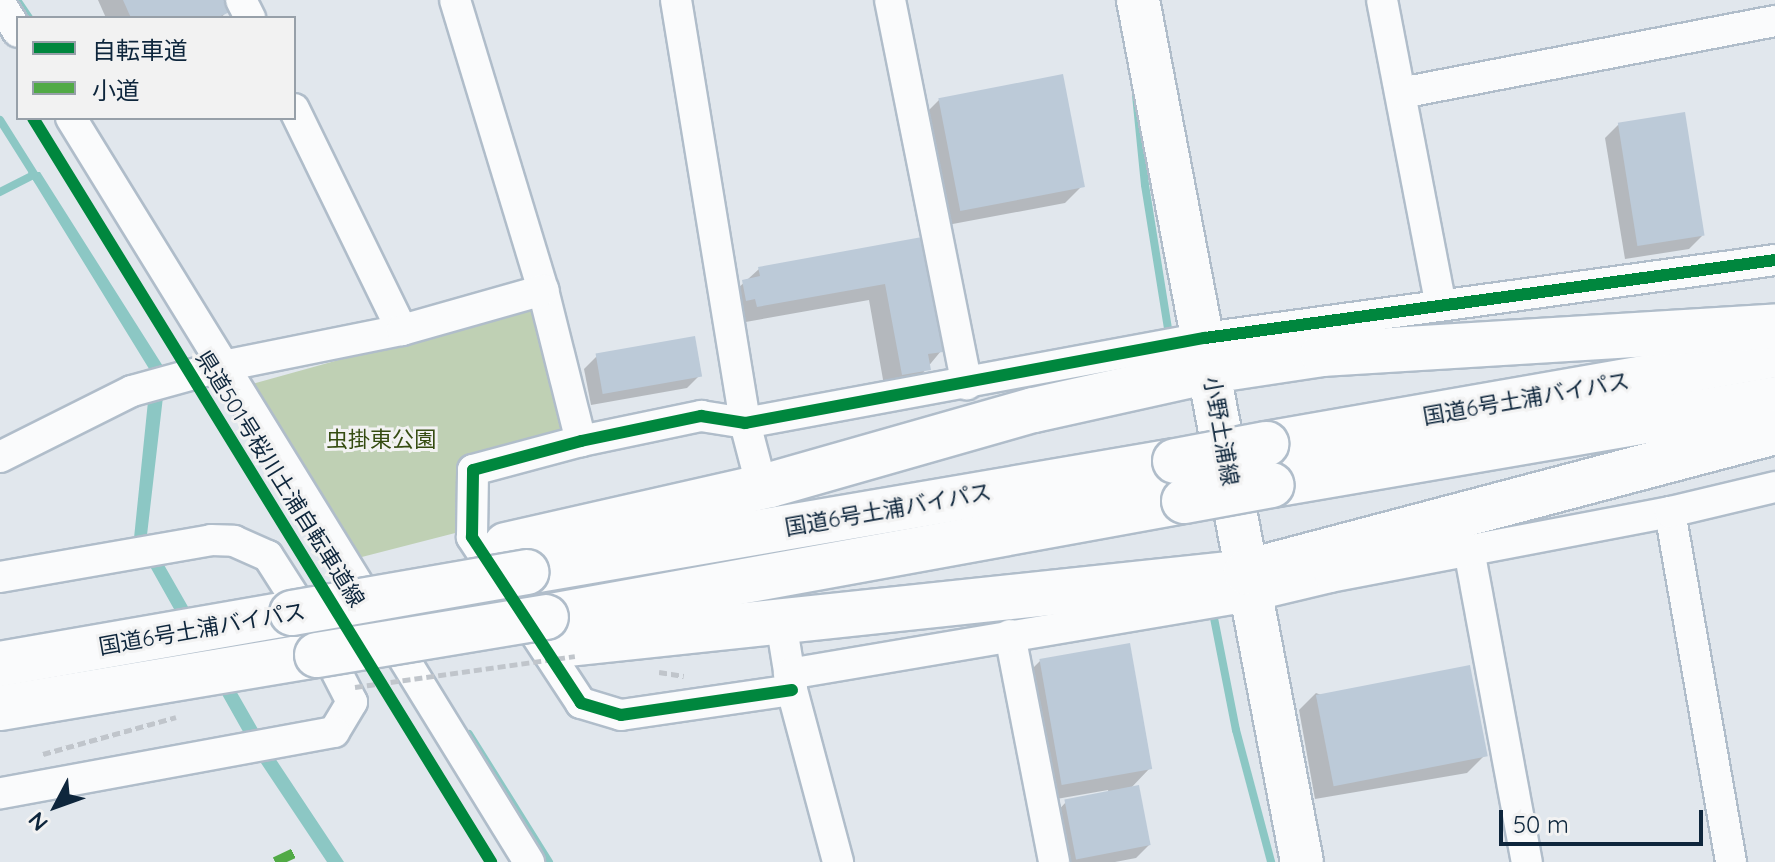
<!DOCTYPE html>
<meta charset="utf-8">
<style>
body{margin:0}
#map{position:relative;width:1775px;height:862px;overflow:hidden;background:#e1e7ed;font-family:Quicksand,"Noto Sans JP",sans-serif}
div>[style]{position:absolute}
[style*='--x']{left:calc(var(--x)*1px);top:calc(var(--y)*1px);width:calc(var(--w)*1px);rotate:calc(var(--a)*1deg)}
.green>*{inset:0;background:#bfd0b4}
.water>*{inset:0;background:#8cc7c4}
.shadow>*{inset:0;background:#0003}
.stream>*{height:8px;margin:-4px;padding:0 4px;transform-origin:4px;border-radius:4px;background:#8cc7c4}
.building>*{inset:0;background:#bccad8;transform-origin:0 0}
.path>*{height:5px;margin-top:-2.5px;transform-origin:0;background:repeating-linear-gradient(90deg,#c0c5cb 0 8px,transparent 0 12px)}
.roads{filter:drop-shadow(2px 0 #b0bdca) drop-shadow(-2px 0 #b0bdca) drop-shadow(0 2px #b0bdca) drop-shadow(0 -2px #b0bdca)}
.minor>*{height:30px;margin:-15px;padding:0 15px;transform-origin:15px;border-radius:15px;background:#fafbfc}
.secondary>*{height:42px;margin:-21px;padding:0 21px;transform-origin:21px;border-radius:21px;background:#fafbfc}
.trunk>*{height:44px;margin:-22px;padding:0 22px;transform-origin:22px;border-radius:22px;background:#fafbfc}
.path-bridge>*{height:5px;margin-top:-2.5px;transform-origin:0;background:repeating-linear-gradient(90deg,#c0c5cb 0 8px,transparent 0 12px)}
.bridges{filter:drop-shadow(2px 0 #b0bdca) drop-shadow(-2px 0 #b0bdca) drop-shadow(0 2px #b0bdca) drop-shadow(0 -2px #b0bdca)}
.trunk-bridge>*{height:44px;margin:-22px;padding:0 22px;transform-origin:22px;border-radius:22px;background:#fafbfc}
.quiet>*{height:10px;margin-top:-5px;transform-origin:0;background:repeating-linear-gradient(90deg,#51aa46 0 20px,transparent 0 30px)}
.cycleway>*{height:12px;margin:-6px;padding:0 6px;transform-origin:6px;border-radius:6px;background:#00873e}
span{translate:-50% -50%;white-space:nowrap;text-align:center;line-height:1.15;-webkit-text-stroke:6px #f2f2f2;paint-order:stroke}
.street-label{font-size:22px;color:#0e263c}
.park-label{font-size:22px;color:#354c11}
.legend{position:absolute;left:16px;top:16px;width:280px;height:104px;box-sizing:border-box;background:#f2f2f2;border:2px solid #97a0a9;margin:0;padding:10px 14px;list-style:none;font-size:24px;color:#0e263c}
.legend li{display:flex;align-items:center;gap:16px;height:40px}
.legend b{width:40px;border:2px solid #97a0a9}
.north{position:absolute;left:16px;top:766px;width:80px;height:80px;-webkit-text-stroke:6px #f2f2f2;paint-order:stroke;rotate:229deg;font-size:22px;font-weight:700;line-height:32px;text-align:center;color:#0e263c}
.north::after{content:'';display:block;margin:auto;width:28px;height:36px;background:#0e263c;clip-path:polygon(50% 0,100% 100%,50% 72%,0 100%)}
.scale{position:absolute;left:1499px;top:810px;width:204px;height:36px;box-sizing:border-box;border:4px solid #0e263c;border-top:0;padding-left:10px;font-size:24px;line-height:28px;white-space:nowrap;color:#0e263c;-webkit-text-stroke:6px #f2f2f2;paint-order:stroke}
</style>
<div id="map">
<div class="green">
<div style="clip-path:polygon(539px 297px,572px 435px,466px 460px,463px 531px,354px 559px,245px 386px,389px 346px)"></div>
</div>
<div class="water">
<div style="clip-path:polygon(28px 172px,40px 172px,166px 371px,147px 535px,271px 752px,344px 862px,327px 862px,259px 760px,134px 538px,151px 372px)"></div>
</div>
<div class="shadow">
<div style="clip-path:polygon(98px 0,222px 0,227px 11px,221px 18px,106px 18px)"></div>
<div style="clip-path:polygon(939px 100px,1082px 186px,1065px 203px,942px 226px,922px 117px)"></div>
<div style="clip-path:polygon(1619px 124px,1702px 236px,1689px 249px,1625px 259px,1605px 138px)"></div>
<div style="clip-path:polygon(921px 239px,941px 351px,912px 386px,885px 391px,869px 300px,740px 323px,726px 299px,759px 269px)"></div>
<div style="clip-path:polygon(597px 356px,700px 375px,687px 388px,591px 405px,584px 369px)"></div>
<div style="clip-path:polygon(1040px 661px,1150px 768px,1130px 789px,1149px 845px,1136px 858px,1115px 862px,1062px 862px,1053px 816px,1066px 802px,1109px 794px,1108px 790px,1045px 801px,1023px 678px)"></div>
<div style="clip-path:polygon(1316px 693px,1484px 756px,1467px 773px,1315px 799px,1299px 710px)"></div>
</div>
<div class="stream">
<div style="--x:17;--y:0;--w:22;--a:56"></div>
<div style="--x:1136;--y:95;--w:90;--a:84.3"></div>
<div style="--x:1145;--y:185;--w:145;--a:80.9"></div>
<div style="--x:0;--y:120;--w:71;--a:57.7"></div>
<div style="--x:0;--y:192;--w:38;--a:-27"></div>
<div style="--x:1214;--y:618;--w:114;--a:78.9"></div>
<div style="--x:1236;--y:730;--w:137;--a:75.1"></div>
<div style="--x:469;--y:734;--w:151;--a:58"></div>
</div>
<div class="building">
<div style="clip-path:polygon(123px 0,224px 0,230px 12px,216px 18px,131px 18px)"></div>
<div style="left:1063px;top:74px;width:115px;height:127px;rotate:79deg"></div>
<div style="left:1685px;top:112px;width:125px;height:68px;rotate:81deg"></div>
<div style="clip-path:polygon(922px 237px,943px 352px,928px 354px,931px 370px,902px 375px,885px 284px,757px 307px,755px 299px,746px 301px,742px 280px,760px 276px,758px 267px)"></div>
<div style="left:695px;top:336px;width:41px;height:101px;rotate:80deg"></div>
<div style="left:1130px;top:643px;width:128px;height:92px;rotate:80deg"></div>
<div style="left:1470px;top:665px;width:93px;height:157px;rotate:79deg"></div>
<div style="left:1139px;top:785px;width:61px;height:76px;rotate:79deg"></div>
</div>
<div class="path">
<div style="--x:659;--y:672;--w:25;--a:9"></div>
<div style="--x:43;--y:754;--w:138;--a:-15.5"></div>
</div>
<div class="roads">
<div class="minor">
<div style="--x:241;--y:0;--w:20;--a:63"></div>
<div style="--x:455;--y:0;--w:303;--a:73.1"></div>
<div style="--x:543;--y:290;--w:156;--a:75.9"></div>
<div style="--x:676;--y:0;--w:429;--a:80.7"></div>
<div style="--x:745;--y:423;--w:43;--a:75.3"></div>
<div style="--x:890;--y:0;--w:392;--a:78.7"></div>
<div style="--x:1382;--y:0;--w:311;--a:79.1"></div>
<div style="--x:0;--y:3;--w:34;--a:58"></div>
<div style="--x:1401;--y:93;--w:381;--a:-10.9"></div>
<div style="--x:294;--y:109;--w:246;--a:64"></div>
<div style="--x:71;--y:118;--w:874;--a:58.38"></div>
<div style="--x:0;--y:457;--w:148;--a:-26.6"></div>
<div style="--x:132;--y:391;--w:94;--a:-15.4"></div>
<div style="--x:223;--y:366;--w:183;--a:-11.4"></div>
<div style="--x:402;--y:330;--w:147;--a:-15.8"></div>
<div style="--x:1670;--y:512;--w:355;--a:80.1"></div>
<div style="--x:1469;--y:550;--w:317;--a:79.5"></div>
<div style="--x:0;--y:577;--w:214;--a:-9.9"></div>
<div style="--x:211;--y:540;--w:23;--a:2"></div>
<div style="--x:234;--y:541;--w:37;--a:24"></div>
<div style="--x:268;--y:556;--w:85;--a:57.4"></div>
<div style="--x:314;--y:628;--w:83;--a:62.8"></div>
<div style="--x:352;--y:702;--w:35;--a:121"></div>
<div style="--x:334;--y:732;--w:340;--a:169.6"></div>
<div style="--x:782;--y:628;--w:63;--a:80.8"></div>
<div style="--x:792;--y:690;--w:178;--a:75"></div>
<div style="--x:1010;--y:635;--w:231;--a:79"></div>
<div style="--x:789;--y:674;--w:469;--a:-9.6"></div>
<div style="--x:1251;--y:596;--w:81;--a:-13.5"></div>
<div style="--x:1330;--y:577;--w:346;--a:-10.8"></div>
<div style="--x:1670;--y:512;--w:108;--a:-13.4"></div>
<div style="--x:792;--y:690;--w:173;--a:171.7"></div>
<div style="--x:621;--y:715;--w:42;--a:-163.3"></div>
<div style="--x:581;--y:703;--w:199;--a:-123.3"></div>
<div style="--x:472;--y:537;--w:67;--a:-89.1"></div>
<div style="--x:473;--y:470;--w:112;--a:-15"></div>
<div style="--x:581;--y:441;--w:123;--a:-11.8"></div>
<div style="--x:701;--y:416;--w:45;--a:9"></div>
<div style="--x:745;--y:423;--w:468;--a:-10.5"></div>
<div style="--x:1205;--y:338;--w:575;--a:-7.79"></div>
</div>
<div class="secondary">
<div style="--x:1138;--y:0;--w:877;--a:79.23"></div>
</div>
<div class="trunk">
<div style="--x:1266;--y:444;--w:517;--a:-9.92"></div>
<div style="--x:1272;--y:485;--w:510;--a:-9.7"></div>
<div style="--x:506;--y:545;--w:271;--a:-12.8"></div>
<div style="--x:770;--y:485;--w:274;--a:-15.9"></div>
<div style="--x:1034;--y:410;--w:180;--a:-12.5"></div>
<div style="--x:1210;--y:371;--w:114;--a:-8.6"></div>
<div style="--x:1323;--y:354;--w:453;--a:-3.5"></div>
<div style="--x:526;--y:572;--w:658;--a:-9.71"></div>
<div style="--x:546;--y:617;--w:648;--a:-10.3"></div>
<div style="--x:567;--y:644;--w:683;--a:-6.05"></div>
<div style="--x:1246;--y:572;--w:547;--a:-14.82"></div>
<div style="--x:0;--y:664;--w:296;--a:-9.9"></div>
<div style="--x:0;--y:708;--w:321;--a:-9.5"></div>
</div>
</div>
<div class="path-bridge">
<div style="--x:355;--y:687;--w:222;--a:-8"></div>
</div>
<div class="bridges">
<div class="trunk-bridge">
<div style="--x:1175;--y:461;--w:93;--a:-10.6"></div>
<div style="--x:1184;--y:501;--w:89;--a:-10.3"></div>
<div style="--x:292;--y:613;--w:238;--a:-9.9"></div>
<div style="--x:317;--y:655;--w:232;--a:-9.4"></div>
</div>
</div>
<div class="quiet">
<div style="--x:275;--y:862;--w:21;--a:-25"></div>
</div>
<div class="cycleway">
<div style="--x:33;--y:118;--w:874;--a:58.38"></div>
<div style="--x:792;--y:690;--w:173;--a:171.7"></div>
<div style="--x:621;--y:715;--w:42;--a:-163.3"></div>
<div style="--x:581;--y:703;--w:199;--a:-123.3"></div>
<div style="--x:472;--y:537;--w:67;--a:-89.1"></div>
<div style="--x:473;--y:470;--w:112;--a:-15"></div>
<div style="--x:581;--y:441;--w:123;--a:-11.8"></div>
<div style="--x:701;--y:416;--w:45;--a:9"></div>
<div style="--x:745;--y:423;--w:468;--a:-10.5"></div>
<div style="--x:1205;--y:338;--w:575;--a:-7.79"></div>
</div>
<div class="street-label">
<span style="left:1526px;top:399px;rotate:-10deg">国道6号土浦バイパス</span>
<span style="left:1221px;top:431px;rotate:80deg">小野土浦線</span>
<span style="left:280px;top:479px;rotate:58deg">県道501号桜川土浦自転車道線</span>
<span style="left:888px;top:510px;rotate:-10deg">国道6号土浦バイパス</span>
<span style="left:202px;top:629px;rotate:-10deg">国道6号土浦バイパス</span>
</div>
<div class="park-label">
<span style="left:381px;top:440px">虫掛東公園</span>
</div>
<ul class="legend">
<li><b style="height:10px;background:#00873e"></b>自転車道</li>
<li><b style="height:10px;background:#51aa46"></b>小道</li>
</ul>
<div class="north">N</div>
<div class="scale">50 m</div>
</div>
